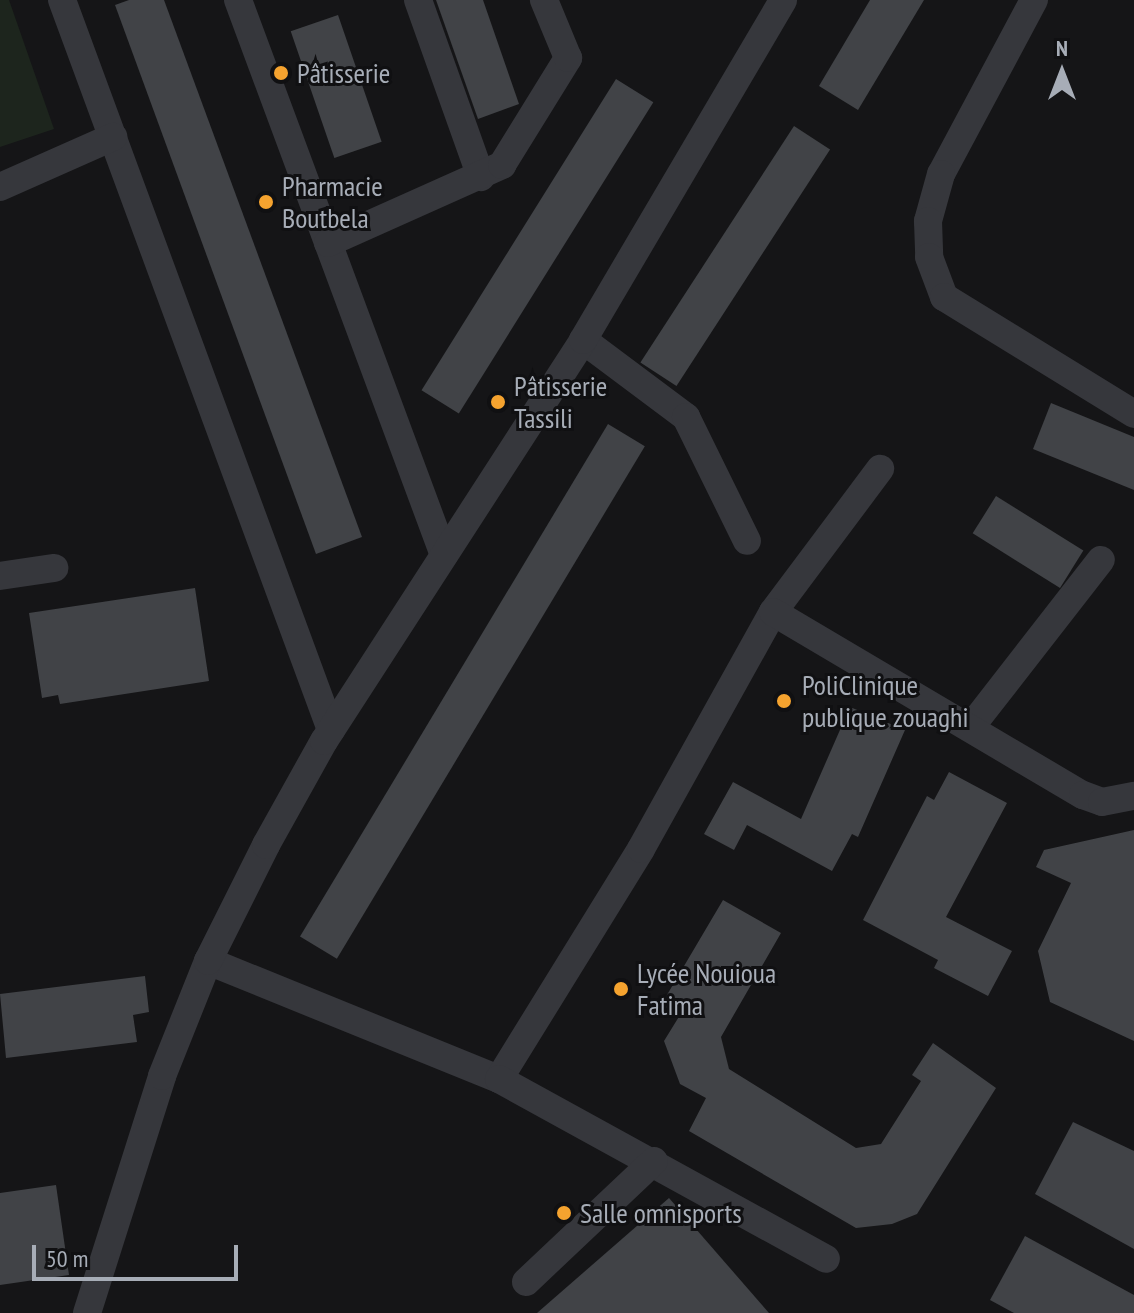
<!DOCTYPE html>
<meta charset="utf-8">
<style>
body{margin:0}
#map{position:relative;width:1134px;height:1313px;overflow:hidden;background:#151517;font-family:"PT Sans Narrow",sans-serif}
div>[style]{position:absolute}
[style*='--x']{left:calc(var(--x)*1px);top:calc(var(--y)*1px);width:calc(var(--w)*1px);rotate:calc(var(--a)*1deg)}
.green>*{inset:0;background:#1d251d}
.building>*{inset:0;background:#414347;transform-origin:0 0}
.minor>*{height:28px;margin:-14px;padding:0 14px;transform-origin:14px;border-radius:14px;background:#36373c}
.dots>*{width:22px;height:22px;translate:-50% -50%;box-sizing:border-box;border:4px solid #101012;border-radius:50%}
span{translate:-50% -50%;white-space:nowrap;text-align:center;line-height:1.15;-webkit-text-stroke:6px #101012;paint-order:stroke}
.poi-label{font-size:28px;color:#a7adb7}
.left{translate:0 -50%;text-align:left}
.north{position:absolute;left:1022px;top:32px;width:80px;height:80px;-webkit-text-stroke:6px #101012;paint-order:stroke;rotate:0deg;font-size:22px;font-weight:700;line-height:32px;text-align:center;color:#a7adb7}
.north::after{content:'';display:block;margin:auto;width:28px;height:36px;background:#a7adb7;clip-path:polygon(50% 0,100% 100%,50% 72%,0 100%)}
.scale{position:absolute;left:32px;top:1245px;width:206px;height:36px;box-sizing:border-box;border:4px solid #a7adb7;border-top:0;padding-left:10px;font-size:24px;line-height:28px;white-space:nowrap;color:#a7adb7;-webkit-text-stroke:6px #101012;paint-order:stroke}
</style>
<div id="map">
<div class="green">
<div style="clip-path:polygon(0 0,9px 0,54px 129px,0 147px)"></div>
</div>
<div class="building">
<div style="clip-path:polygon(129px 0,164px 0,362px 537px,316px 554px,115px 5px)"></div>
<div style="clip-path:polygon(436px 0,483px 0,519px 104px,478px 119px)"></div>
<div style="clip-path:polygon(870px 0,924px 0,858px 110px,819px 86px)"></div>
<div style="left:338px;top:15px;width:134px;height:50px;rotate:71deg"></div>
<div style="left:616px;top:79px;width:44px;height:367px;rotate:32deg"></div>
<div style="left:794px;top:126px;width:43px;height:282px;rotate:33deg"></div>
<div style="clip-path:polygon(1051px 403px,1134px 437px,1134px 490px,1033px 449px)"></div>
<div style="left:608px;top:424px;width:43px;height:598px;rotate:31deg"></div>
<div style="left:996px;top:496px;width:103px;height:44px;rotate:32deg"></div>
<div style="clip-path:polygon(195px 588px,209px 681px,60px 704px,58px 695px,42px 698px,29px 613px)"></div>
<div style="clip-path:polygon(850px 707px,905px 730px,858px 837px,852px 834px,832px 871px,747px 825px,734px 850px,704px 834px,733px 782px,801px 819px)"></div>
<div style="clip-path:polygon(949px 772px,1007px 803px,946px 917px,1012px 951px,988px 996px,934px 968px,938px 960px,863px 920px,927px 796px,934px 800px)"></div>
<div style="clip-path:polygon(1134px 830px,1134px 1041px,1050px 1002px,1038px 951px,1071px 883px,1036px 867px,1044px 850px)"></div>
<div style="clip-path:polygon(723px 900px,781px 933px,721px 1037px,729px 1069px,856px 1148px,881px 1144px,921px 1081px,912px 1075px,933px 1043px,996px 1088px,917px 1214px,892px 1224px,856px 1228px,689px 1131px,706px 1098px,680px 1084px,664px 1041px,680px 1015px,661px 1005px)"></div>
<div style="clip-path:polygon(145px 976px,149px 1012px,133px 1015px,137px 1042px,6px 1058px,0 994px)"></div>
<div style="clip-path:polygon(1073px 1122px,1134px 1151px,1134px 1249px,1035px 1194px)"></div>
<div style="clip-path:polygon(56px 1185px,69px 1275px,0 1285px,0 1193px)"></div>
<div style="clip-path:polygon(669px 1198px,769px 1313px,537px 1313px)"></div>
<div style="clip-path:polygon(1025px 1236px,1134px 1295px,1134px 1313px,1014px 1313px,990px 1300px)"></div>
</div>
<div class="minor">
<div style="--x:62;--y:0;--w:778;--a:69.77"></div>
<div style="--x:238;--y:0;--w:592;--a:69.64"></div>
<div style="--x:418;--y:0;--w:188;--a:70.4"></div>
<div style="--x:1034;--y:0;--w:197;--a:118.1"></div>
<div style="--x:941;--y:174;--w:49;--a:105.5"></div>
<div style="--x:928;--y:221;--w:36;--a:88"></div>
<div style="--x:929;--y:257;--w:43;--a:69.4"></div>
<div style="--x:944;--y:297;--w:223;--a:31.6"></div>
<div style="--x:0;--y:187;--w:124;--a:-23.9"></div>
<div style="--x:328;--y:243;--w:191;--a:-24.1"></div>
<div style="--x:502;--y:165;--w:126;--a:-58.3"></div>
<div style="--x:568;--y:58;--w:63;--a:-112.5"></div>
<div style="--x:583;--y:340;--w:129;--a:36.8"></div>
<div style="--x:686;--y:417;--w:138;--a:63.8"></div>
<div style="--x:0;--y:576;--w:55;--a:-8.4"></div>
<div style="--x:773;--y:612;--w:179;--a:-53.2"></div>
<div style="--x:970;--y:728;--w:213;--a:-52.1"></div>
<div style="--x:208;--y:961;--w:314;--a:22.1"></div>
<div style="--x:499;--y:1079;--w:270;--a:-58.3"></div>
<div style="--x:641;--y:849;--w:271;--a:-60.9"></div>
<div style="--x:773;--y:612;--w:360;--a:30.6"></div>
<div style="--x:1083;--y:795;--w:20;--a:20"></div>
<div style="--x:1102;--y:802;--w:33;--a:-11"></div>
<div style="--x:499;--y:1079;--w:373;--a:28.8"></div>
<div style="--x:526;--y:1282;--w:176;--a:-43.4"></div>
<div style="--x:87;--y:1313;--w:249;--a:-72.4"></div>
<div style="--x:162;--y:1076;--w:124;--a:-68.2"></div>
<div style="--x:208;--y:961;--w:130;--a:-63.4"></div>
<div style="--x:266;--y:845;--w:119;--a:-60.9"></div>
<div style="--x:324;--y:741;--w:477;--a:-57.1"></div>
<div style="--x:583;--y:340;--w:394;--a:-59.5"></div>
</div>
<div class="dots">
<div style="left:281px;top:73px;background:#f5a32f"></div>
<div style="left:266px;top:202px;background:#f5a32f"></div>
<div style="left:498px;top:402px;background:#f5a32f"></div>
<div style="left:784px;top:701px;background:#f5a32f"></div>
<div style="left:621px;top:989px;background:#f5a32f"></div>
<div style="left:564px;top:1213px;background:#f5a32f"></div>
</div>
<div class="poi-label">
<span class="left" style="left:297px;top:73px">Pâtisserie</span>
<span class="left" style="left:282px;top:202px">Pharmacie<br>Boutbela</span>
<span class="left" style="left:514px;top:402px">Pâtisserie<br>Tassili</span>
<span class="left" style="left:802px;top:701px">PoliClinique<br>publique zouaghi</span>
<span class="left" style="left:637px;top:989px">Lycée Nouioua<br>Fatima</span>
<span class="left" style="left:580px;top:1213px">Salle omnisports</span>
</div>
<div class="north">N</div>
<div class="scale">50 m</div>
</div>
